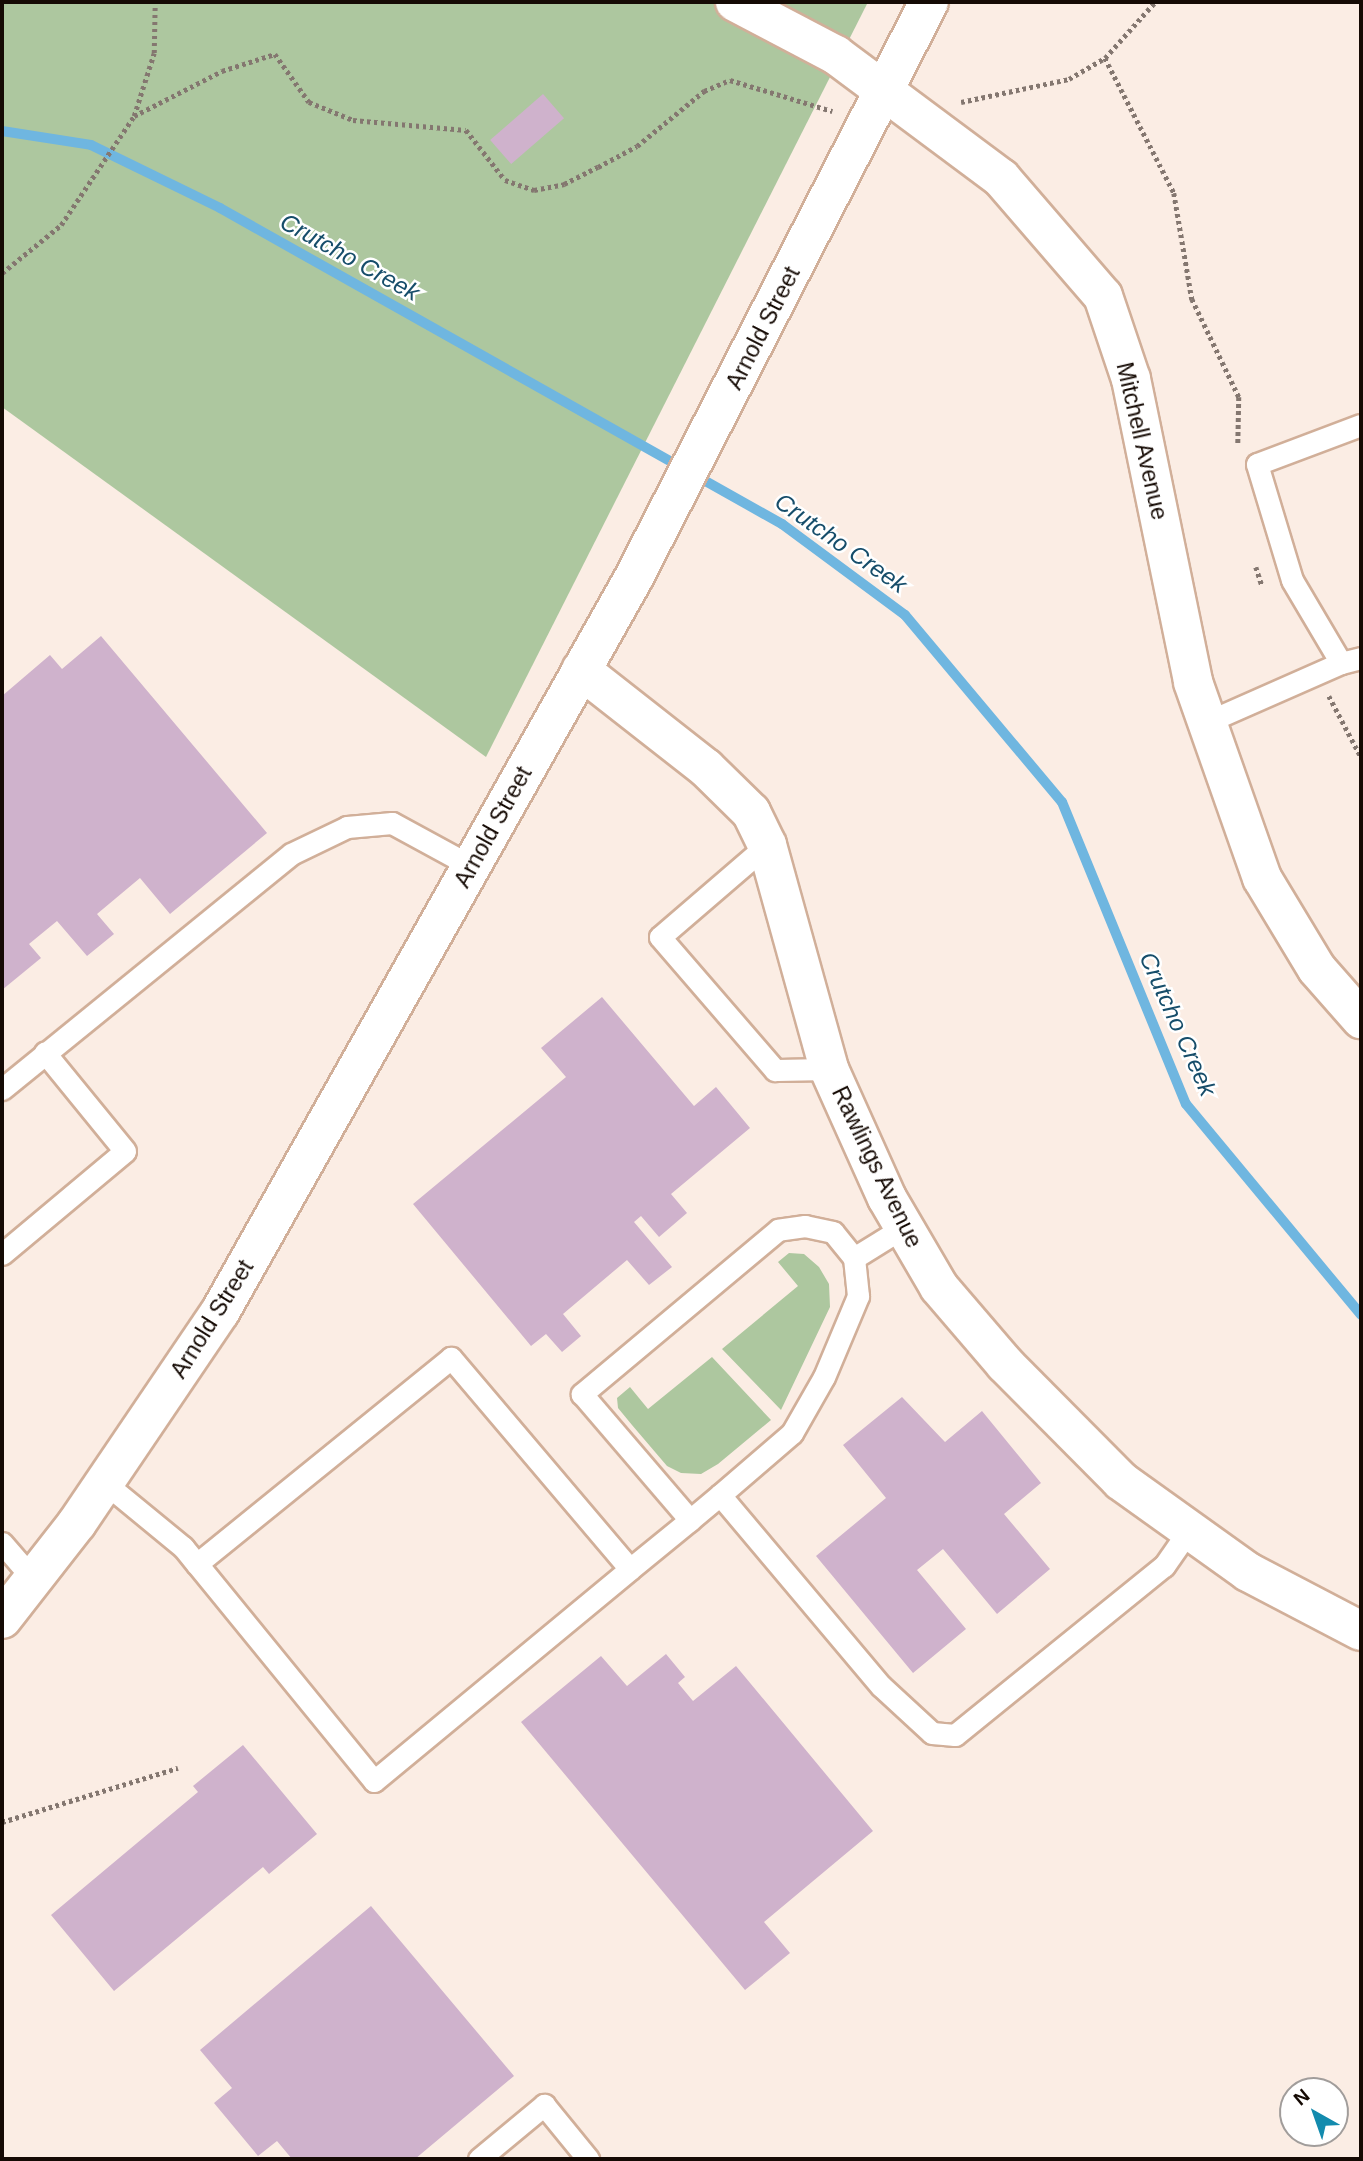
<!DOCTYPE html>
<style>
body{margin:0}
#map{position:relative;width:1363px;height:2161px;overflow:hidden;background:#fbede4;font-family:Arial,sans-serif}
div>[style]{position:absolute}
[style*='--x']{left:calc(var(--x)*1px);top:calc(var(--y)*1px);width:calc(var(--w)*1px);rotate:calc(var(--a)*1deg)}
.green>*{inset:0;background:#adc79f}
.stream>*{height:10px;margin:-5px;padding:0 5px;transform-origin:5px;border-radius:5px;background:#6fb6e0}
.building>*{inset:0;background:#cfb2cc;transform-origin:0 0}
.path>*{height:4.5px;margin-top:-2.25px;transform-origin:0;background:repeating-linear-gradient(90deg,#847770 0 3.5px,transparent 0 7px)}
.roads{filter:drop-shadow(2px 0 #d1af99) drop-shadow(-2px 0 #d1af99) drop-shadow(0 2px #d1af99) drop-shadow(0 -2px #d1af99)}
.lane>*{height:21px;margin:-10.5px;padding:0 10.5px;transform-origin:10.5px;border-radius:10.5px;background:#fff}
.street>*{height:38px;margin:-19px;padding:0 19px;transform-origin:19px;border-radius:19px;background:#fff}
.secondary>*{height:38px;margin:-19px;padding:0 19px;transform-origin:19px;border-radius:19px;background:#fff}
span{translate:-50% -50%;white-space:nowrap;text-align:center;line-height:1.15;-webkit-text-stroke:5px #fff;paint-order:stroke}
.street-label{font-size:23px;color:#150a04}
.water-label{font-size:24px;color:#164d6a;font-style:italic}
.frame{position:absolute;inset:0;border:4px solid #150a04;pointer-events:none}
.north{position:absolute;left:1279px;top:2077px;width:70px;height:70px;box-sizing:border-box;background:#fff;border:2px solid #a19d9b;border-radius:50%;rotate:320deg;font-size:19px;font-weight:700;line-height:28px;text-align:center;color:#150a04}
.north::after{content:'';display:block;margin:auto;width:24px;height:32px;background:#138bae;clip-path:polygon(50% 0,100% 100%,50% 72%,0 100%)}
</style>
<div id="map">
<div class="green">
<div style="clip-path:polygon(2px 2px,868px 2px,486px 757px,2px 407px)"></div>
<div style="clip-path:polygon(789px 1253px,804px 1254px,819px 1267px,829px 1284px,830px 1307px,781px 1410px,722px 1349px,798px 1286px,778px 1262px)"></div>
<div style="clip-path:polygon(712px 1357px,771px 1420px,718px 1464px,701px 1474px,681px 1473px,667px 1466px,632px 1425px,618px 1408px,617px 1398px,630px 1387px,648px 1409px)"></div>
</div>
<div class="stream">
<div style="--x:2;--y:131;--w:90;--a:8.9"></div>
<div style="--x:91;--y:145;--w:144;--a:26"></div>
<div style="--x:220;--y:208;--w:645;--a:29.35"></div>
<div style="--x:782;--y:524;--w:153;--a:36.5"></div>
<div style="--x:905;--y:615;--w:244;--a:50"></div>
<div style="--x:1062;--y:802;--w:326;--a:67.7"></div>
<div style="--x:1186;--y:1104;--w:274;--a:50.3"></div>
</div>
<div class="building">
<div style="left:543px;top:94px;width:32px;height:70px;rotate:49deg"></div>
<div style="clip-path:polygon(101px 636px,267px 833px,170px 914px,140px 878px,97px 914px,114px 934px,87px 956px,57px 921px,29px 944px,41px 958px,2px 990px,2px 696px,50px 655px,62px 669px)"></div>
<div style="clip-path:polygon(602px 997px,694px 1106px,716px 1087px,750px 1128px,671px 1194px,687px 1213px,659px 1237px,641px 1216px,634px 1222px,672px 1267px,649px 1285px,627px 1260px,563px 1314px,581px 1336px,562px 1352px,546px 1334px,531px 1346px,413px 1204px,566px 1077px,541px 1048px)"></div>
<div style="clip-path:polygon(902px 1397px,945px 1442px,982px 1411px,1041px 1483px,1004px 1514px,1050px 1569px,997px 1614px,943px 1549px,917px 1570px,966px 1629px,913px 1673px,816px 1556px,886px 1498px,843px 1445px)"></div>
<div style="clip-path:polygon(666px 1654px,685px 1677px,678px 1683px,693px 1701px,736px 1666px,873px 1831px,764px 1922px,790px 1953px,745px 1990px,521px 1722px,601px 1656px,627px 1686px)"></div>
<div style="clip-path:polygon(243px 1745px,317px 1834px,269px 1874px,263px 1867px,114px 1991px,51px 1915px,198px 1792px,193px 1786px)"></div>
<div style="clip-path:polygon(371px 1906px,514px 2076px,415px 2159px,292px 2159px,277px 2141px,258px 2156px,214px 2103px,232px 2088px,200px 2050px)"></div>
</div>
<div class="path">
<div style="--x:1105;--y:58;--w:152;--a:62.9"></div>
<div style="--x:1174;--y:193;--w:108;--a:80.4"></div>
<div style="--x:1192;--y:299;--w:109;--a:64.4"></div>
<div style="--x:1239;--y:397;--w:48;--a:91.2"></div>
<div style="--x:961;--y:102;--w:110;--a:-12"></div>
<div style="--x:1069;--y:79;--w:42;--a:-30.3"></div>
<div style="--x:1105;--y:58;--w:75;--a:-48.2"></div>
<div style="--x:134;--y:116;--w:99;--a:-27.1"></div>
<div style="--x:222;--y:71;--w:56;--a:-17.8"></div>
<div style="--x:275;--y:54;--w:59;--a:54.7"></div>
<div style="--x:309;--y:102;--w:48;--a:22.2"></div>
<div style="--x:353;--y:120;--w:113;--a:5.1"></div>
<div style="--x:466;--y:130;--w:63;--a:52"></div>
<div style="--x:505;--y:180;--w:31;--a:19"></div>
<div style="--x:534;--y:190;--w:31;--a:-11"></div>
<div style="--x:564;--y:184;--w:38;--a:-27"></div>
<div style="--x:598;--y:167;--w:44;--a:-28.3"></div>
<div style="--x:637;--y:146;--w:87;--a:-39.4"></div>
<div style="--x:704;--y:91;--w:28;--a:-23"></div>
<div style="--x:730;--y:80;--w:107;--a:16.9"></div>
<div style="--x:2;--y:273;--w:76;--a:-39.1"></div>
<div style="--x:61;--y:225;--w:131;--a:-56.2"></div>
<div style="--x:134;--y:116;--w:66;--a:-72.4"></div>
<div style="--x:154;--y:53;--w:51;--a:-88.9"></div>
<div style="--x:1256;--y:567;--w:19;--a:72"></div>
<div style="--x:1329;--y:696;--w:69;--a:62.3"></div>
<div style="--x:2;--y:1822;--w:184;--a:-17.1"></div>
</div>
<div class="roads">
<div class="lane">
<div style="--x:1341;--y:663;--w:96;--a:-120.6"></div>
<div style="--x:1292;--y:580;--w:121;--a:-106.8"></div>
<div style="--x:1257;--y:464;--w:111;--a:-20.6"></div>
<div style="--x:1207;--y:722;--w:146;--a:-23.8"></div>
<div style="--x:1341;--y:663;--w:21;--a:-14"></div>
<div style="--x:767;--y:845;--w:141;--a:139.3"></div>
<div style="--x:660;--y:937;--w:176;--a:49.2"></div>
<div style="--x:775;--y:1070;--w:54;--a:-1.1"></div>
<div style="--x:2;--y:1089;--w:372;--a:-39.1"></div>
<div style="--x:291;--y:854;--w:62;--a:-25.7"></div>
<div style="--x:347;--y:827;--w:45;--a:-5.1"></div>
<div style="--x:392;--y:823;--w:90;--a:28.6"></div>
<div style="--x:2;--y:1254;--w:160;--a:-39.9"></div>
<div style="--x:125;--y:1151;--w:127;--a:-129.2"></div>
<div style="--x:854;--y:1258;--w:59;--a:-31.8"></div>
<div style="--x:105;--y:1483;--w:101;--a:39.4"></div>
<div style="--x:183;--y:1547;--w:22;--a:51"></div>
<div style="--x:197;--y:1564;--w:280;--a:50.8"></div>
<div style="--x:374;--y:1781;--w:332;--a:-39.6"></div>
<div style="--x:630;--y:1569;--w:277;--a:-130.3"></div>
<div style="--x:451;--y:1358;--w:327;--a:141"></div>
<div style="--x:720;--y:1495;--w:250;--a:49.9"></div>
<div style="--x:881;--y:1686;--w:69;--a:42.7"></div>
<div style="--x:932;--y:1733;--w:23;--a:5"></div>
<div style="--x:955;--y:1735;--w:269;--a:-39"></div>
<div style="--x:1164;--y:1566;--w:44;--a:-55.2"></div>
<div style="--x:2;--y:1543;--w:49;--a:49.1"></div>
<div style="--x:630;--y:1569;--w:77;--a:-39.2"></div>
<div style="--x:690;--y:1520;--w:39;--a:-40"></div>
<div style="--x:720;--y:1495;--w:95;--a:-40.7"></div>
<div style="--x:792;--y:1433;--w:64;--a:-60.3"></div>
<div style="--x:824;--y:1377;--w:88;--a:-67.2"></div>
<div style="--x:858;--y:1296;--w:38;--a:-96"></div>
<div style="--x:854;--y:1258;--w:33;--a:-129"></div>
<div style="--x:833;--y:1232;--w:29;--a:-168"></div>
<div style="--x:805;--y:1226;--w:27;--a:172"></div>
<div style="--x:778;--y:1230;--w:256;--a:140.1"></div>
<div style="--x:582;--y:1394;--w:166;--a:49.4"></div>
<div style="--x:479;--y:2159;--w:85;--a:-39.7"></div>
<div style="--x:544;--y:2105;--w:70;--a:50.8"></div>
</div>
<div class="street">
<div style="--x:735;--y:2;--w:114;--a:27.7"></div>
<div style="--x:836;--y:55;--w:206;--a:36.7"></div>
<div style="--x:1001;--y:178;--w:156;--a:49.2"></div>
<div style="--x:1103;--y:296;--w:88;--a:71.4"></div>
<div style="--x:1131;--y:379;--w:309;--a:78.4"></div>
<div style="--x:1193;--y:682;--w:208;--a:70.6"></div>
<div style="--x:1262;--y:878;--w:106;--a:58.9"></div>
<div style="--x:1317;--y:969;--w:67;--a:48.7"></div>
<div style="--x:581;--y:670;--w:159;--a:38.1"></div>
<div style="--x:706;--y:768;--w:63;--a:44.4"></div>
<div style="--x:751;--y:812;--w:37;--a:64"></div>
<div style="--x:767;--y:845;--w:232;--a:74.5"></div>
<div style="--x:829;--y:1069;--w:141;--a:65.8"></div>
<div style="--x:887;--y:1198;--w:103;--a:59.7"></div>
<div style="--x:939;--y:1287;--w:101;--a:49.4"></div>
<div style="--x:1005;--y:1364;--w:165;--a:45.2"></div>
<div style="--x:1121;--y:1481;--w:156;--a:35.6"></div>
<div style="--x:1248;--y:1572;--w:127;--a:27.6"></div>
</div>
<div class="secondary">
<div style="--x:2;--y:1619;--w:122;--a:-52"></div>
<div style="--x:77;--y:1523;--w:255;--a:-55.9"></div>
<div style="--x:220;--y:1312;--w:841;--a:-60.6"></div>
<div style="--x:633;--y:579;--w:648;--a:-62.84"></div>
</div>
</div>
<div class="street-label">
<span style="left:763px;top:328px;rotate:-63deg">Arnold Street</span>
<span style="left:1142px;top:441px;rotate:77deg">Mitchell Avenue</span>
<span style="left:493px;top:827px;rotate:-61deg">Arnold Street</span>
<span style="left:877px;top:1167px;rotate:64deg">Rawlings Avenue</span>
<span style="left:212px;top:1319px;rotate:-58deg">Arnold Street</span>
</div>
<div class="water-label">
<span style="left:350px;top:257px;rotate:29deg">Crutcho Creek</span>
<span style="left:841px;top:543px;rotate:35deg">Crutcho Creek</span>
<span style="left:1178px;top:1024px;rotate:66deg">Crutcho Creek</span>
</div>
<div class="frame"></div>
<div class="north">N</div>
</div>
